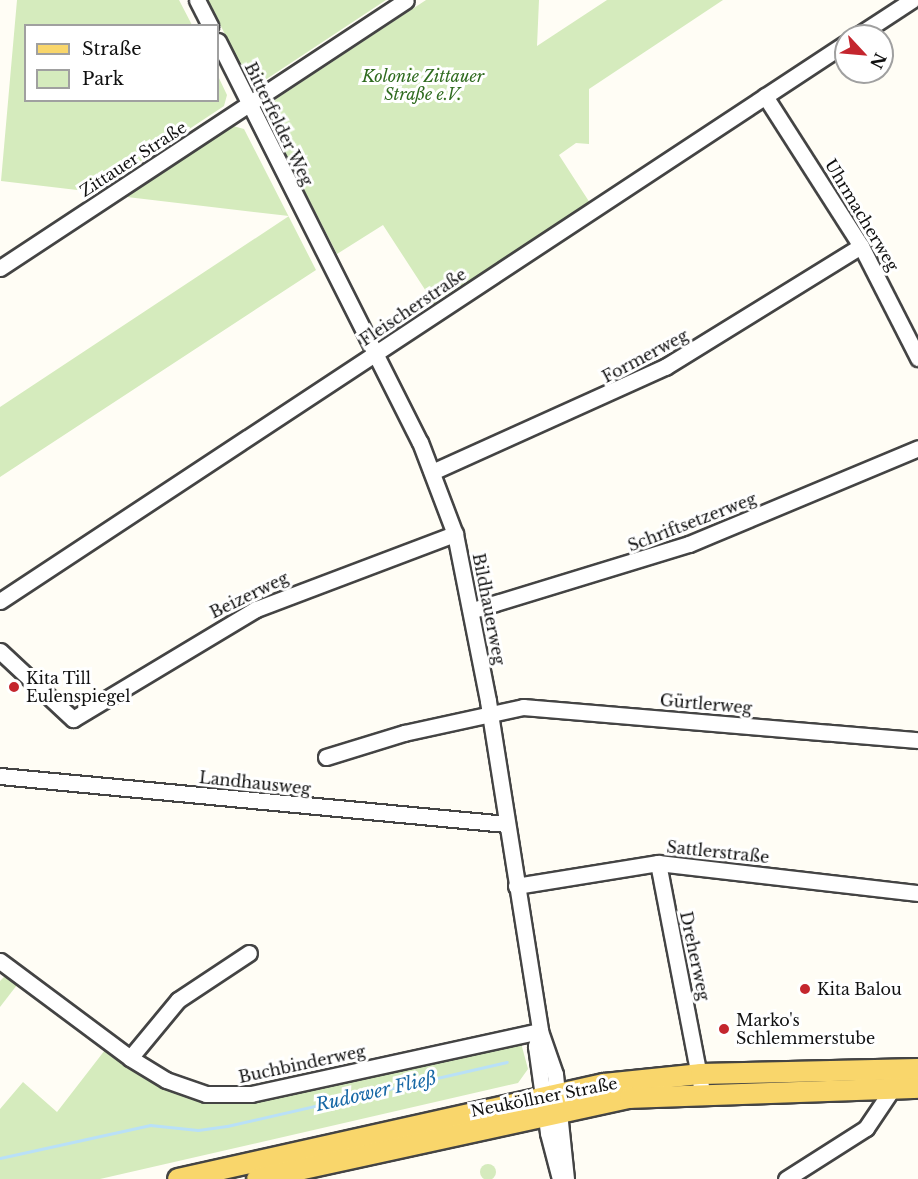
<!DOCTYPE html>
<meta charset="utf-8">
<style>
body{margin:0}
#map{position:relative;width:918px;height:1179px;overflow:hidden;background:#fffdf5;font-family:"Libre Baskerville",serif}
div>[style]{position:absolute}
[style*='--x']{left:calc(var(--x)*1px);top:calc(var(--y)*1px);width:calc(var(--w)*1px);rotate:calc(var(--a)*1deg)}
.green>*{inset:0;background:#d5ebbd}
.round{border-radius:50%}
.stream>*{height:3px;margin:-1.5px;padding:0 1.5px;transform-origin:1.5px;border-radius:1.5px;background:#b9e0f7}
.roads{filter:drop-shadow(2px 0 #444) drop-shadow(-2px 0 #444) drop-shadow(0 2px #444) drop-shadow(0 -2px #444)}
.minor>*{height:15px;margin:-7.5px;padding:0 7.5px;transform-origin:7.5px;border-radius:7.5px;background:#fff}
.major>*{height:20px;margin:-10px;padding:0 10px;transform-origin:10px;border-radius:10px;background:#f9d66b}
.dots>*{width:16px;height:16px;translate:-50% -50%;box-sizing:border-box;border:3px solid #fff;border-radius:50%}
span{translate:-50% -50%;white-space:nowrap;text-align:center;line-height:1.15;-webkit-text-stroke:6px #fff;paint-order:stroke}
.park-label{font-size:16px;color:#2f6b1f;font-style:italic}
.street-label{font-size:16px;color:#111}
.poi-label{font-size:16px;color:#111}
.left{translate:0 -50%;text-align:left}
.water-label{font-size:18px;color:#1768a6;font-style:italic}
.legend{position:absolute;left:24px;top:24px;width:195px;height:78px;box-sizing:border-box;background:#fff;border:2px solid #a0a0a0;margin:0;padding:8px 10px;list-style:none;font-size:18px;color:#111}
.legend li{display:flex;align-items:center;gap:12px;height:30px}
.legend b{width:30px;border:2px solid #a0a0a0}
.north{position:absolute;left:834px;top:24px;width:60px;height:60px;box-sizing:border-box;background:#fff;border:2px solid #a0a0a0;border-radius:50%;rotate:116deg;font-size:16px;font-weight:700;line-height:24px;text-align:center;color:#111}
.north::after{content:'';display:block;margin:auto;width:21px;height:27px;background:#c4262e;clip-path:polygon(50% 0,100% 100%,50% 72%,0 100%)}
</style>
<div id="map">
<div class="green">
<div style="clip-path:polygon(17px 0,179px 0,192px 25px,26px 26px,26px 100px,218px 100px,218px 76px,227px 95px,224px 106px,94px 192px,1px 181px)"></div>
<div style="clip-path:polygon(208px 0,386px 0,259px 84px,248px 81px)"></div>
<div style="clip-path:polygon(426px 0,539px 0,537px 46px,607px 0,723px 0,589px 89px,589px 144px,576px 143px,559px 155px,590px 203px,435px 305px,383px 225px,337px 254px,265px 114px,270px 103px)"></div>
<div style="clip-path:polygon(233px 126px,244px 129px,316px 270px,0 477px,0 407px,289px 216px,127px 197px)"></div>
<div style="clip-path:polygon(5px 976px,17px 985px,0 1007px,0 981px)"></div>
<div style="clip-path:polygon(521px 1043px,528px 1069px,518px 1083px,100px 1179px,0 1179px,0 1109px,23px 1082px,57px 1112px,105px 1050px,152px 1079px,201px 1099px)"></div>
<div class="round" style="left:480px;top:1164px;width:16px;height:16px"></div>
</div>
<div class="stream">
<div style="--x:0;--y:1158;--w:154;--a:-12.4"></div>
<div style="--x:150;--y:1125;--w:48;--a:5.9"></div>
<div style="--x:198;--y:1130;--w:29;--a:-8"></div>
<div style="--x:227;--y:1126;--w:287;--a:-12.9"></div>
</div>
<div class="roads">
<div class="minor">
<div style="--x:197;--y:0;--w:29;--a:63"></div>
<div style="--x:857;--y:36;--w:66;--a:-33.2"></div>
<div style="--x:218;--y:41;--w:449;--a:63.3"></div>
<div style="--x:420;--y:442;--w:98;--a:69.2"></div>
<div style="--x:455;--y:534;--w:170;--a:78.8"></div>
<div style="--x:488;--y:701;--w:334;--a:81"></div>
<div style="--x:540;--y:1031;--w:16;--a:105"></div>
<div style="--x:536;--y:1046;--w:88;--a:82.1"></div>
<div style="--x:548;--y:1133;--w:48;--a:75.4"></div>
<div style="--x:765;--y:96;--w:178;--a:57.4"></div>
<div style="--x:861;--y:246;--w:126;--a:63"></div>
<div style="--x:0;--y:268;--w:486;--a:-33.4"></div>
<div style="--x:432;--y:472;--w:256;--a:-24.3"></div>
<div style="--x:665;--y:367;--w:230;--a:-31.7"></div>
<div style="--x:0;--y:601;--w:1013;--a:-33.41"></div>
<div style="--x:473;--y:610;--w:226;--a:-17"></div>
<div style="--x:689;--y:544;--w:248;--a:-22.7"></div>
<div style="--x:0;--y:651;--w:100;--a:43"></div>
<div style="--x:73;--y:719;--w:214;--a:-31"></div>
<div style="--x:256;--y:609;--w:213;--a:-20.7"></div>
<div style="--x:326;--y:757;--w:82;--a:-17.1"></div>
<div style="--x:404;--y:733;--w:122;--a:-12.3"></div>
<div style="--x:523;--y:707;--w:396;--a:4.8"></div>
<div style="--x:0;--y:776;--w:508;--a:5.42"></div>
<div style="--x:658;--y:863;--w:233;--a:79.1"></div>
<div style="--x:516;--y:886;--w:144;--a:-9.2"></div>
<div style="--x:658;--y:863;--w:262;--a:6.6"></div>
<div style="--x:0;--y:961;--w:162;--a:36.7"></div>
<div style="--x:130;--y:1058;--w:42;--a:31.4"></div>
<div style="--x:166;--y:1080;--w:42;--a:19.3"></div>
<div style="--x:206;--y:1094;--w:45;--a:0"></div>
<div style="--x:251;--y:1094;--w:296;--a:-12.3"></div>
<div style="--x:540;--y:1031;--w:46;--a:70.8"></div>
<div style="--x:555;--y:1074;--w:106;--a:84"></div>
<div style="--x:130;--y:1058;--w:75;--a:-50.4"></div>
<div style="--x:178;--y:1000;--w:85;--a:-33.5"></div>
<div style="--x:786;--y:1179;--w:95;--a:-32.5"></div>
<div style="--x:866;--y:1128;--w:55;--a:-56"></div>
</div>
<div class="major">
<div style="--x:178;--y:1179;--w:436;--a:-12.6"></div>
<div style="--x:604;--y:1084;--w:98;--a:-5.9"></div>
<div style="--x:701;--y:1074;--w:217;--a:-1.3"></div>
<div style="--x:257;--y:1179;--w:382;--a:-12.3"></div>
<div style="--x:630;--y:1098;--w:288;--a:-2"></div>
</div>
</div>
<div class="dots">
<div style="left:14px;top:687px;background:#c4262e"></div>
<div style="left:805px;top:989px;background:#c4262e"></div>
<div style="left:724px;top:1029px;background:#c4262e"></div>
</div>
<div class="park-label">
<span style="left:423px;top:85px">Kolonie Zittauer<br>Straße e.V.</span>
</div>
<div class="street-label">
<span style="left:279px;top:124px;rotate:64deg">Bitterfelder Weg</span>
<span style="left:133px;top:159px;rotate:-33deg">Zittauer Straße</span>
<span style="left:862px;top:215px;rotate:59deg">Uhrmacherweg</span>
<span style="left:413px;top:307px;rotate:-34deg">Fleischerstraße</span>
<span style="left:645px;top:356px;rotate:-28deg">Formerweg</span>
<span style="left:692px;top:522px;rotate:-21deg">Schriftsetzerweg</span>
<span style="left:249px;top:595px;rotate:-26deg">Beizerweg</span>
<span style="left:489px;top:609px;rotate:79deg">Bildhauerweg</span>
<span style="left:706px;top:704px;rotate:5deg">Gürtlerweg</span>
<span style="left:255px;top:783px;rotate:6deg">Landhausweg</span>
<span style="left:718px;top:852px;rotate:6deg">Sattlerstraße</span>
<span style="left:695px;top:956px;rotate:78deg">Dreherweg</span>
<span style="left:302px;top:1064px;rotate:-12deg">Buchbinderweg</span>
<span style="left:544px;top:1097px;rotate:-11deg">Neuköllner Straße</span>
</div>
<div class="poi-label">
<span class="left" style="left:26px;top:687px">Kita Till<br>Eulenspiegel</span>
<span class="left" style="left:817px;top:989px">Kita Balou</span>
<span class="left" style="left:736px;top:1029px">Marko's<br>Schlemmerstube</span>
</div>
<div class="water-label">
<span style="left:376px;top:1092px;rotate:-13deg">Rudower Fließ</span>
</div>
<ul class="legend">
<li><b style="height:8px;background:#f9d66b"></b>Straße</li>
<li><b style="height:16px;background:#d5ebbd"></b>Park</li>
</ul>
<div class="north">N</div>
</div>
